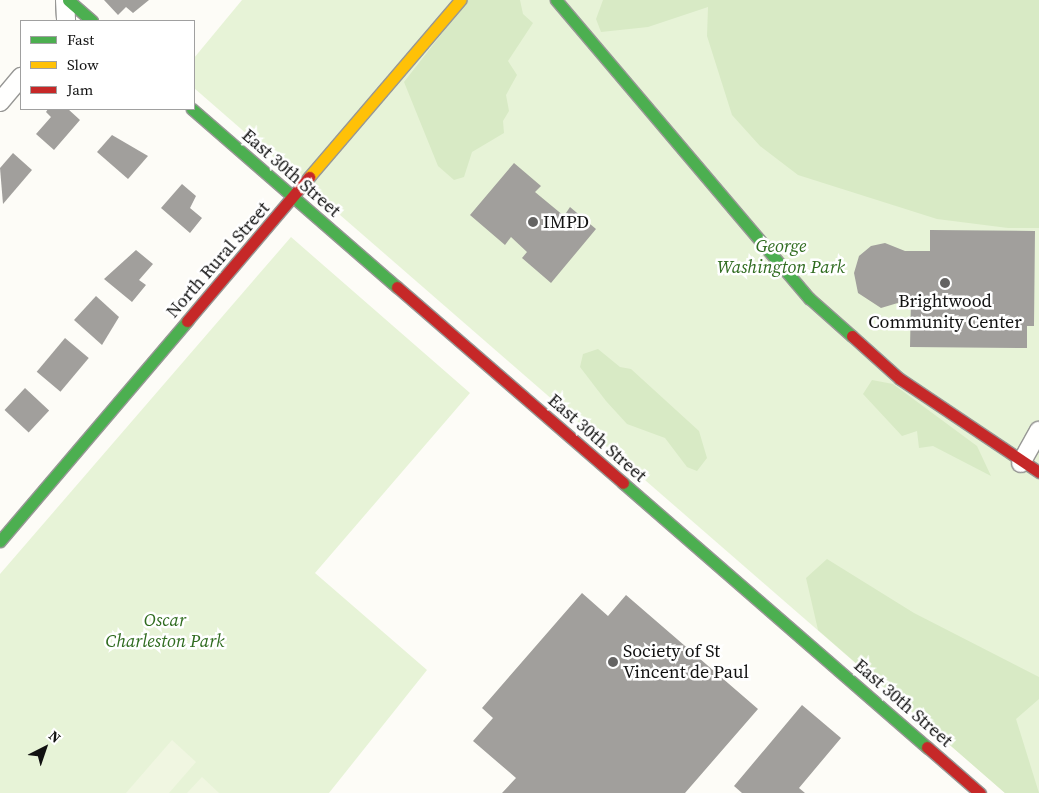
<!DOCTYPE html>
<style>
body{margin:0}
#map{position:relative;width:1039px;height:793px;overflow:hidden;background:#fdfcf7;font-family:"Source Serif 4",serif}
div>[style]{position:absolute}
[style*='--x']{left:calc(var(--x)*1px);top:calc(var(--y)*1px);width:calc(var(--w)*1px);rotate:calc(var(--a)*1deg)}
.green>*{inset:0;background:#e7f3d7}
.forest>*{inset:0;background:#d8eac5}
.pitch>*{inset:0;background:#f0f6e1}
.building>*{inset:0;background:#a19f9c;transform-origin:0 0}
.roads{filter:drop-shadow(1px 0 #979795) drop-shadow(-1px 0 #979795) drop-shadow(0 1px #979795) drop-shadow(0 -1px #979795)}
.street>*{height:18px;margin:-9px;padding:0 9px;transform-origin:9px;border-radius:9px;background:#fffffe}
.fast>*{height:11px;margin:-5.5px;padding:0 5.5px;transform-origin:5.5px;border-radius:5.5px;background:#4caf50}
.slow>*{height:11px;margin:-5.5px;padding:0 5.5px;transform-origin:5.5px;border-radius:5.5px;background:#ffc107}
.jam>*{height:11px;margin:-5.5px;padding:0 5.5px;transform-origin:5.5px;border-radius:5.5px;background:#c62828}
.dots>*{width:14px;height:14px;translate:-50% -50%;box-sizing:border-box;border:2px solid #fff;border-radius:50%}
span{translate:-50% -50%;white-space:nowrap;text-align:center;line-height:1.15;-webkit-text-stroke:5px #fff;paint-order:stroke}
.street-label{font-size:18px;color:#111}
.poi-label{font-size:18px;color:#111}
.left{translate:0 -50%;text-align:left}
.park-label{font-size:18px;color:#2f6b1f;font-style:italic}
.legend{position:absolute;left:20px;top:20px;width:175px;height:90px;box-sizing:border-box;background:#fff;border:1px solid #a0a0a0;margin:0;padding:6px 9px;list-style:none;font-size:15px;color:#111}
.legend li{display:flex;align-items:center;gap:10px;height:25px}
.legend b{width:25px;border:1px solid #a0a0a0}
.north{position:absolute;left:20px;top:723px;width:50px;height:50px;-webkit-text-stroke:4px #fff;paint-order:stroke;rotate:41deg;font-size:14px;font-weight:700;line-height:20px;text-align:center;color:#111}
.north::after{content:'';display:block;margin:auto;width:18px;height:22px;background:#111;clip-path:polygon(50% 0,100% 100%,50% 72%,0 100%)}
</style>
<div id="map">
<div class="green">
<div style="clip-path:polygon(242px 0,1039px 0,1039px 793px,1005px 793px,194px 88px,194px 58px)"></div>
<div style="clip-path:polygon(291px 237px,470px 393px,315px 573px,427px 670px,329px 793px,0 793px,0 574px)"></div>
</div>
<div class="forest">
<div style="clip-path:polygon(468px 0,520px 0,523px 14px,533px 23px,508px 61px,517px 75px,506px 95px,509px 111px,503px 121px,504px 133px,472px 152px,464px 177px,454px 180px,438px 166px,404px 82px)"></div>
<div style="clip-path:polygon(603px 0,1039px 0,1039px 228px,1008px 228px,937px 219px,798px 175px,760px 146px,732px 115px,707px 36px,708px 7px,648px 27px,601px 32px,596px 19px)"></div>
<div style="clip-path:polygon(598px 349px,620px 367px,631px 369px,699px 431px,707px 458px,697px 471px,687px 467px,665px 438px,627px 424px,606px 401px,580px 367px,583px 354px)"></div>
<div style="clip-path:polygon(872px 380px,893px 384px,977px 446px,991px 476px,933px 446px,919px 448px,917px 431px,902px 436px,863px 394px)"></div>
<div style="clip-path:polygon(827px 559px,914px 613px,1039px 677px,1039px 699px,1016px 719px,1039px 793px,1005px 793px,818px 630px,806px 578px)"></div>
</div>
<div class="pitch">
<div style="clip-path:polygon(172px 740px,196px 762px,169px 793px,126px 793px)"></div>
<div style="clip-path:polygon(202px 777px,219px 793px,187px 793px)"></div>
</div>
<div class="building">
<div style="clip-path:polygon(104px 0,149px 0,133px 13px,126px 7px,118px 15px)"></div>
<div style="clip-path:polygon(48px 109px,68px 109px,80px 120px,54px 150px,36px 134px,51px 117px,46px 112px)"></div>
<div style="clip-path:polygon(112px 135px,148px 156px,128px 179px,97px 152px)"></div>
<div style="clip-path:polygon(13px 153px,32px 170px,3px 204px,0 168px)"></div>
<div style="clip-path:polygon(514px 163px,541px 186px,535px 192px,564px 216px,570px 207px,596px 229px,551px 283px,522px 258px,527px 252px,511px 237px,505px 245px,470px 215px)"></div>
<div style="clip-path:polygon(182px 184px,196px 196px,190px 208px,202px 218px,190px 233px,161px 208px)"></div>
<div style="clip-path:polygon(930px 230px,1035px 231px,1034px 326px,1027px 326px,1027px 348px,910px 347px,911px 299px,881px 308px,858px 293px,854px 273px,859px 256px,871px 246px,885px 243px,905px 251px,930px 251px)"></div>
<div style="clip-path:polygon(136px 250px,153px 264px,139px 280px,146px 285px,132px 302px,104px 279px)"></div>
<div style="clip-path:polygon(96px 296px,119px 317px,102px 345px,74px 320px)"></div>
<div style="left:65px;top:338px;width:31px;height:44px;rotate:40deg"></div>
<div style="left:25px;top:388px;width:33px;height:30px;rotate:43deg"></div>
<div style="clip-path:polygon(582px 593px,608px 616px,626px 595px,758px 709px,685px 793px,502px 793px,516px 778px,473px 741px,493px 718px,482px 708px)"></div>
<div style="clip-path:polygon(802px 705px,841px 738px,799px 788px,805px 793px,742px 793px,734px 786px)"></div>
</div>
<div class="roads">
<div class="street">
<div style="--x:65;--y:0;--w:21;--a:87"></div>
<div style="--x:0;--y:102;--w:33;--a:-50"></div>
<div style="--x:1021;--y:463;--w:37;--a:-61"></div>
</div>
<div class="fast">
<div style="--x:68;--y:0;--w:32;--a:41"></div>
<div style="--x:556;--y:0;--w:391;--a:49.7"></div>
<div style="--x:809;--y:298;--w:57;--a:41.5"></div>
<div style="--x:192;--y:109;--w:271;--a:41"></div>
<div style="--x:623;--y:483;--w:403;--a:41"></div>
<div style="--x:0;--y:541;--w:289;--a:-49.6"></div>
</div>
<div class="slow">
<div style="--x:309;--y:177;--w:233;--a:-49.5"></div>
</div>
<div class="jam">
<div style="--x:397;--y:287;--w:299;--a:40.9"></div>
<div style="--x:187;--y:321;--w:189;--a:-49.7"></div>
<div style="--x:852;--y:336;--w:64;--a:41.9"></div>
<div style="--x:900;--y:379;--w:167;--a:33.8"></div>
<div style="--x:927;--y:747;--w:70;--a:41"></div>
</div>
</div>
<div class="dots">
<div style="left:533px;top:222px;background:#646362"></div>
<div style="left:945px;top:283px;background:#646362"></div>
<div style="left:613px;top:662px;background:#646362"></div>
</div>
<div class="street-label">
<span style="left:291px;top:173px;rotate:41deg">East 30th Street</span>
<span style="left:218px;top:260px;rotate:-49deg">North Rural Street</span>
<span style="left:597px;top:438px;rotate:41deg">East 30th Street</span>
<span style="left:903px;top:703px;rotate:41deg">East 30th Street</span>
</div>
<div class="poi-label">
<span class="left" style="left:543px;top:222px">IMPD</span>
<span style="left:945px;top:312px">Brightwood<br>Community Center</span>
<span class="left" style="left:623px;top:662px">Society of St<br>Vincent de Paul</span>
</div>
<div class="park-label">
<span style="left:781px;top:257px">George<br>Washington Park</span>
<span style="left:165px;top:631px">Oscar<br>Charleston Park</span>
</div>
<ul class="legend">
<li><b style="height:6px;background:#4caf50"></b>Fast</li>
<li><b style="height:6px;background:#ffc107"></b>Slow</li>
<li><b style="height:6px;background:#c62828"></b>Jam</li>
</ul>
<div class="north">N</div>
</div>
